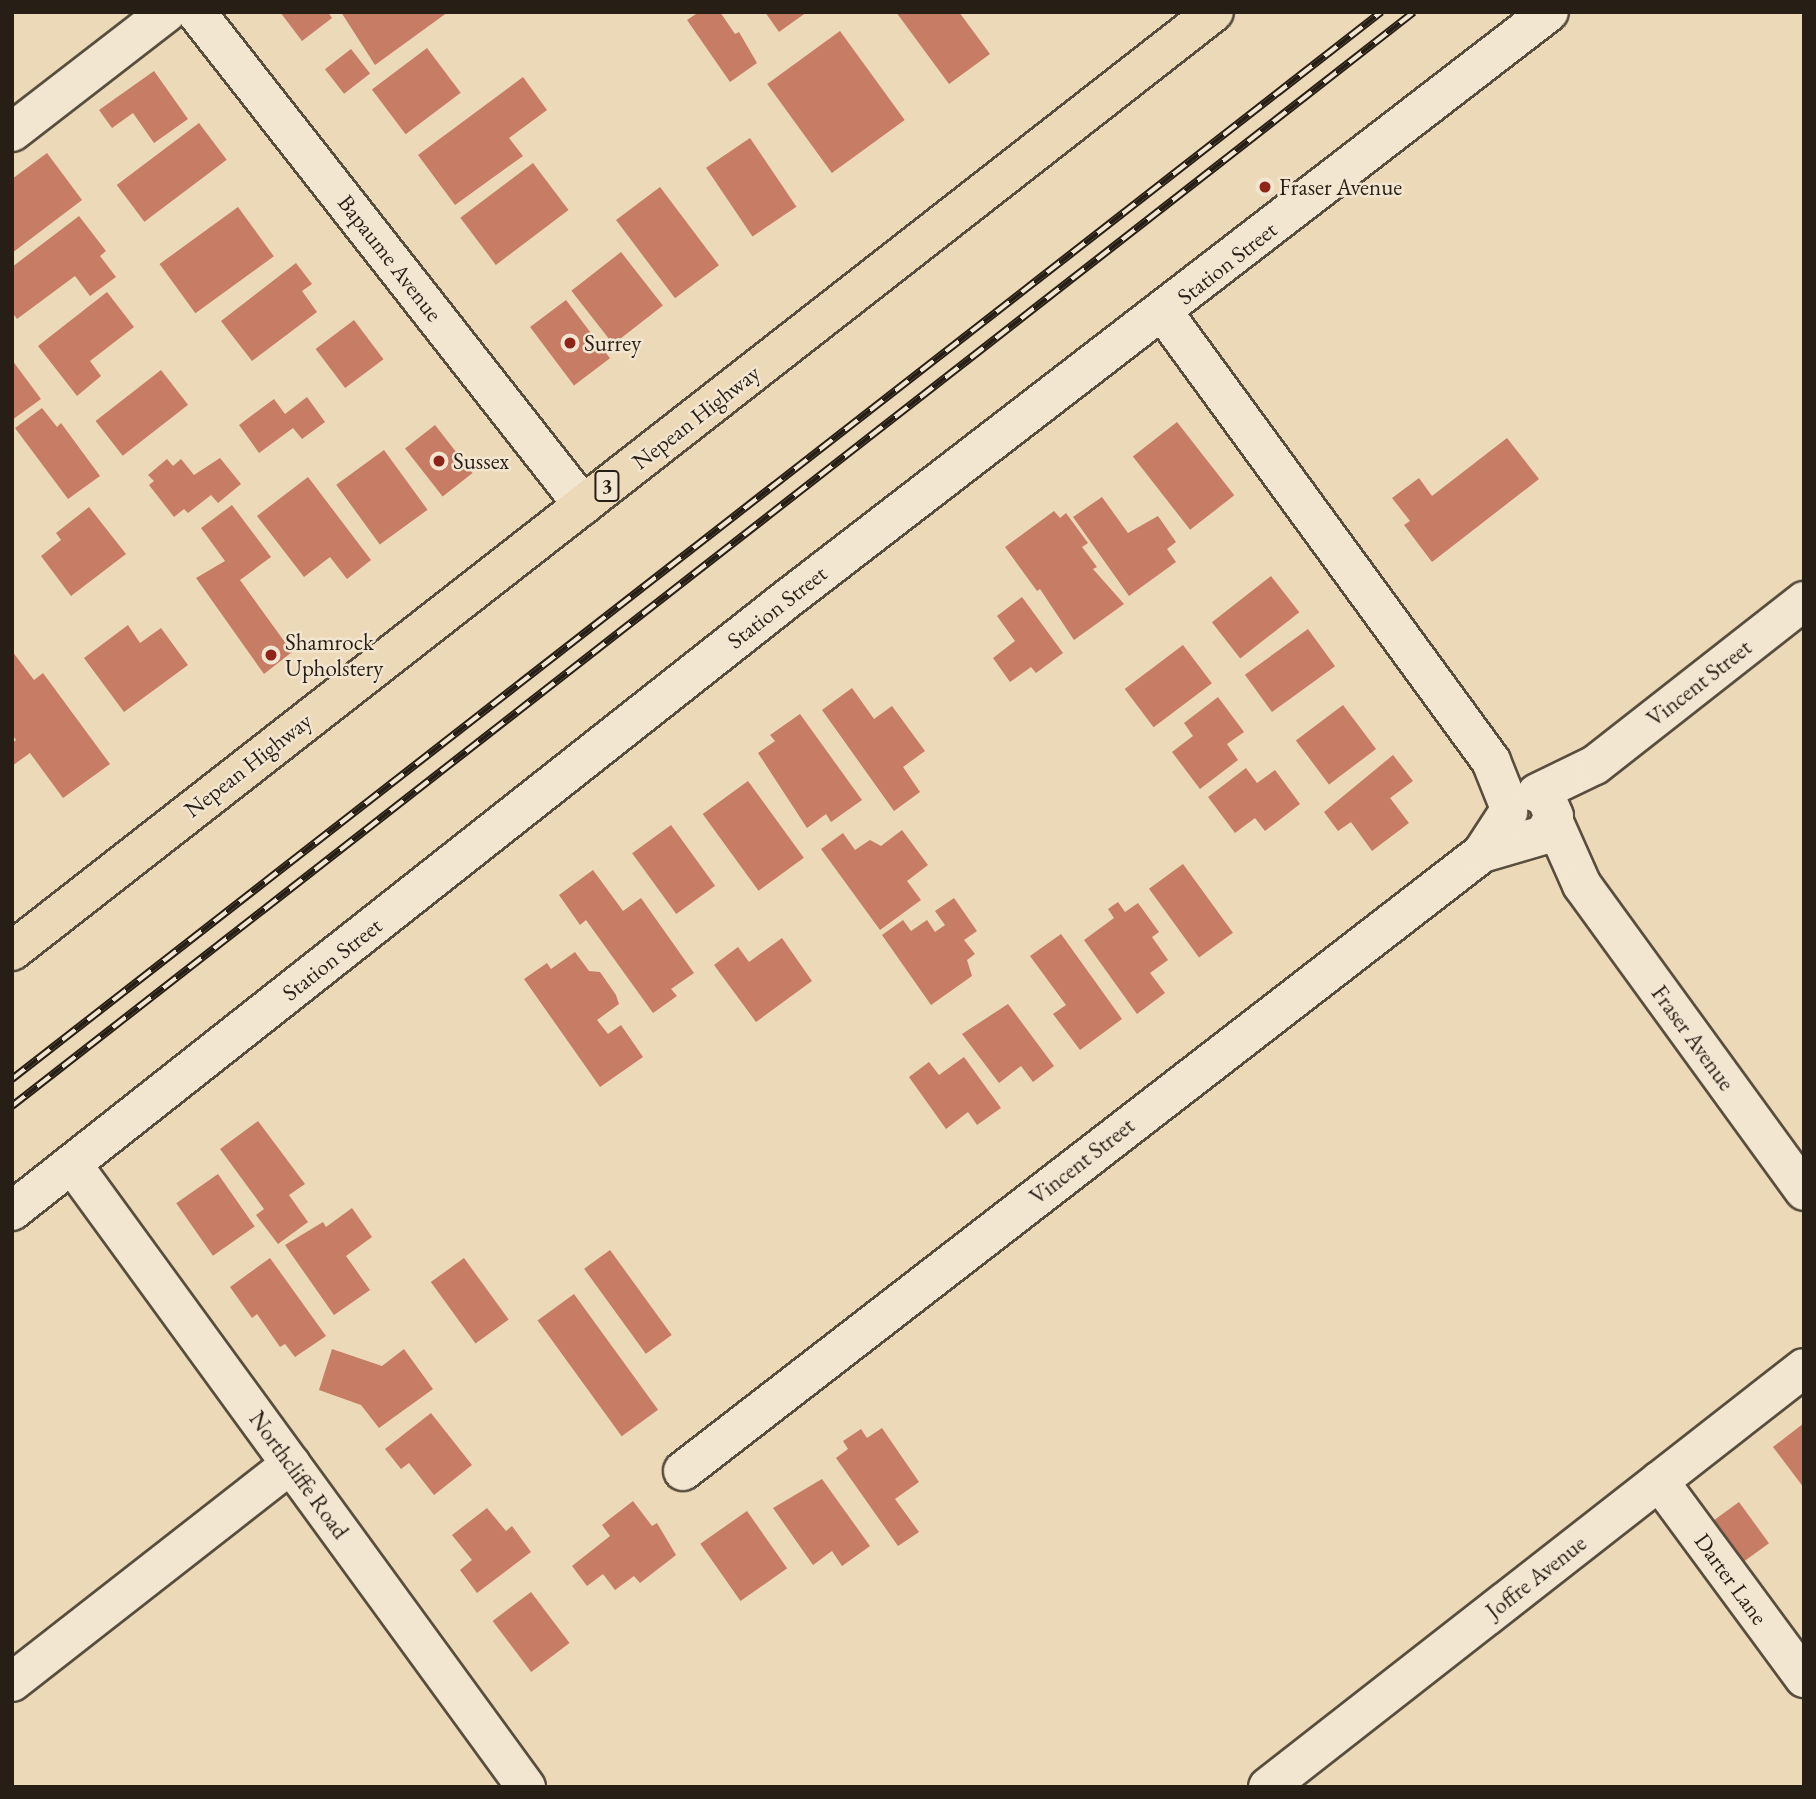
<!DOCTYPE html>
<style>
body{margin:0}
#map{position:relative;width:1816px;height:1799px;overflow:hidden;background:#ecd9b8;font-family:"EB Garamond",serif}
div>[style]{position:absolute}
[style*='--x']{left:calc(var(--x)*1px);top:calc(var(--y)*1px);width:calc(var(--w)*1px);rotate:calc(var(--a)*1deg)}
.building>*{inset:0;background:#c77c65;transform-origin:0 0}
.roads{filter:drop-shadow(2px 0 #584e3e) drop-shadow(-2px 0 #584e3e) drop-shadow(0 2px #584e3e) drop-shadow(0 -2px #584e3e)}
.minor>*{height:38px;margin:-19px;padding:0 19px;transform-origin:19px;border-radius:19px;background:#f3e6d1}
.highway>*{height:38px;margin:-19px;padding:0 19px;transform-origin:19px;border-radius:19px;background:#ecd9b8}
.rail>*{height:8px;margin-top:-4px;transform-origin:0;background:repeating-linear-gradient(90deg,#f3e6d1 0 16px,#271f15 0 32px);box-sizing:border-box;border-block:2px solid #271f15}
.dots>*{width:19px;height:19px;translate:-50% -50%;box-sizing:border-box;border:4px solid #f3e6d1;border-radius:50%}
span{translate:-50% -50%;white-space:nowrap;text-align:center;line-height:1.15;-webkit-text-stroke:5px #f3e6d1;paint-order:stroke}
.shield-label span{padding:2px 5px;background:#f3e6d1;border:2px solid;border-radius:5px;-webkit-text-stroke-width:0}
.shield-label{font-size:21px;color:#271f15;font-weight:700}
.poi-label{font-size:23px;color:#271f15}
.left{translate:0 -50%;text-align:left}
.street-label{font-size:23px;color:#271f15}
.frame{position:absolute;inset:0;border:14px solid #271f15;pointer-events:none}
</style>
<div id="map">
<div class="building">
<div style="clip-path:polygon(280px 12px,328px 12px,332px 18px,302px 41px)"></div>
<div style="clip-path:polygon(341px 12px,448px 12px,375px 65px)"></div>
<div style="clip-path:polygon(699px 12px,720px 12px,735px 34px,739px 32px,757px 63px,730px 82px,687px 20px)"></div>
<div style="clip-path:polygon(765px 12px,807px 12px,779px 32px)"></div>
<div style="clip-path:polygon(896px 12px,959px 12px,990px 54px,949px 84px)"></div>
<div style="left:840px;top:31px;width:110px;height:90px;rotate:54deg"></div>
<div style="left:427px;top:48px;width:56px;height:69px;rotate:53deg"></div>
<div style="left:351px;top:49px;width:31px;height:33px;rotate:52deg"></div>
<div style="clip-path:polygon(154px 71px,188px 119px,154px 143px,133px 113px,112px 128px,99px 110px)"></div>
<div style="clip-path:polygon(523px 77px,547px 110px,509px 138px,523px 156px,455px 205px,418px 155px)"></div>
<div style="left:199px;top:123px;width:46px;height:103px;rotate:53deg"></div>
<div style="left:750px;top:138px;width:83px;height:53px;rotate:56deg"></div>
<div style="clip-path:polygon(47px 153px,82px 200px,12px 253px,12px 179px)"></div>
<div style="left:533px;top:163px;width:59px;height:91px;rotate:53deg"></div>
<div style="left:660px;top:187px;width:98px;height:55px;rotate:53deg"></div>
<div style="left:238px;top:207px;width:61px;height:97px;rotate:54deg"></div>
<div style="clip-path:polygon(79px 216px,106px 251px,100px 256px,116px 277px,90px 296px,75px 276px,17px 319px,12px 312px,12px 267px)"></div>
<div style="left:621px;top:252px;width:68px;height:63px;rotate:52deg"></div>
<div style="clip-path:polygon(296px 263px,312px 284px,302px 291px,317px 312px,252px 361px,221px 321px)"></div>
<div style="clip-path:polygon(107px 292px,134px 327px,90px 361px,101px 376px,77px 396px,38px 346px)"></div>
<div style="left:566px;top:300px;width:73px;height:45px;rotate:53deg"></div>
<div style="left:354px;top:320px;width:49px;height:48px;rotate:53deg"></div>
<div style="clip-path:polygon(12px 360px,41px 399px,12px 420px)"></div>
<div style="left:161px;top:370px;width:44px;height:83px;rotate:52deg"></div>
<div style="clip-path:polygon(307px 397px,325px 422px,302px 439px,293px 428px,259px 453px,239px 425px,274px 399px,285px 414px)"></div>
<div style="clip-path:polygon(42px 408px,57px 427px,61px 423px,100px 476px,68px 499px,15px 428px)"></div>
<div style="left:1177px;top:422px;width:93px;height:56px;rotate:52deg"></div>
<div style="left:435px;top:425px;width:61px;height:38px;rotate:52deg"></div>
<div style="clip-path:polygon(1507px 438px,1539px 479px,1432px 562px,1404px 525px,1410px 521px,1392px 498px,1419px 478px,1432px 496px)"></div>
<div style="left:384px;top:450px;width:74px;height:59px;rotate:54deg"></div>
<div style="clip-path:polygon(220px 458px,241px 484px,218px 503px,211px 495px,188px 513px,184px 509px,174px 517px,149px 485px,154px 481px,148px 475px,167px 459px,173px 466px,181px 459px,194px 475px)"></div>
<div style="clip-path:polygon(308px 477px,371px 560px,347px 579px,330px 557px,304px 577px,257px 516px)"></div>
<div style="clip-path:polygon(1102px 497px,1128px 533px,1158px 516px,1176px 542px,1167px 549px,1176px 562px,1129px 596px,1073px 517px)"></div>
<div style="clip-path:polygon(232px 505px,271px 557px,240px 580px,292px 652px,264px 674px,196px 578px,225px 561px,201px 528px)"></div>
<div style="clip-path:polygon(89px 507px,126px 554px,71px 596px,41px 556px,61px 540px,56px 533px)"></div>
<div style="clip-path:polygon(1054px 511px,1060px 518px,1066px 513px,1088px 543px,1082px 547px,1097px 567px,1093px 569px,1124px 604px,1074px 640px,1040px 589px,1037px 591px,1005px 547px)"></div>
<div style="left:1271px;top:576px;width:46px;height:75px;rotate:52deg"></div>
<div style="clip-path:polygon(1022px 597px,1063px 653px,1036px 673px,1031px 667px,1010px 682px,993px 658px,1015px 641px,997px 616px)"></div>
<div style="clip-path:polygon(128px 625px,140px 643px,161px 628px,188px 665px,124px 712px,84px 658px)"></div>
<div style="left:1308px;top:629px;width:46px;height:78px;rotate:54deg"></div>
<div style="left:1183px;top:645px;width:48px;height:73px;rotate:53deg"></div>
<div style="clip-path:polygon(12px 651px,34px 680px,43px 673px,110px 764px,63px 798px,30px 753px,12px 766px,12px 743px,16px 740px,12px 734px)"></div>
<div style="clip-path:polygon(852px 688px,874px 719px,892px 706px,925px 751px,903px 767px,920px 792px,894px 811px,822px 710px)"></div>
<div style="clip-path:polygon(1218px 697px,1244px 732px,1227px 744px,1238px 760px,1200px 789px,1172px 752px,1193px 736px,1184px 723px)"></div>
<div style="left:1343px;top:705px;width:55px;height:59px;rotate:53deg"></div>
<div style="clip-path:polygon(800px 714px,862px 800px,831px 822px,826px 814px,807px 828px,758px 753px,775px 741px,770px 735px)"></div>
<div style="clip-path:polygon(1393px 755px,1413px 781px,1390px 798px,1409px 823px,1372px 851px,1351px 822px,1338px 831px,1324px 812px)"></div>
<div style="clip-path:polygon(1246px 768px,1257px 783px,1275px 770px,1300px 804px,1265px 831px,1255px 818px,1235px 833px,1208px 797px)"></div>
<div style="left:748px;top:781px;width:95px;height:56px;rotate:54deg"></div>
<div style="left:671px;top:825px;width:75px;height:48px;rotate:54deg"></div>
<div style="clip-path:polygon(902px 830px,928px 865px,907px 881px,921px 900px,880px 930px,821px 849px,843px 833px,855px 850px,870px 840px,881px 846px)"></div>
<div style="left:1183px;top:864px;width:85px;height:42px;rotate:54deg"></div>
<div style="clip-path:polygon(593px 870px,623px 911px,641px 898px,694px 973px,671px 989px,677px 996px,653px 1013px,586px 920px,580px 925px,559px 895px)"></div>
<div style="clip-path:polygon(954px 898px,977px 931px,964px 940px,975px 954px,967px 960px,972px 976px,931px 1005px,882px 935px,903px 920px,911px 931px,927px 920px,935px 932px,945px 925px,935px 911px)"></div>
<div style="clip-path:polygon(1118px 902px,1125px 912px,1138px 903px,1159px 932px,1152px 937px,1168px 960px,1150px 973px,1165px 993px,1137px 1014px,1084px 940px,1114px 918px,1108px 909px)"></div>
<div style="clip-path:polygon(1061px 934px,1122px 1019px,1080px 1050px,1053px 1014px,1066px 1005px,1030px 956px)"></div>
<div style="clip-path:polygon(782px 938px,812px 981px,756px 1022px,714px 965px,738px 947px,749px 962px)"></div>
<div style="clip-path:polygon(575px 952px,589px 971px,600px 972px,616px 995px,619px 1004px,597px 1020px,608px 1034px,621px 1025px,643px 1057px,600px 1087px,524px 979px,547px 963px,551px 969px)"></div>
<div style="clip-path:polygon(1008px 1004px,1054px 1066px,1033px 1082px,1021px 1066px,999px 1083px,962px 1034px)"></div>
<div style="clip-path:polygon(964px 1057px,1001px 1108px,977px 1125px,968px 1112px,946px 1129px,909px 1077px,929px 1062px,939px 1075px)"></div>
<div style="clip-path:polygon(258px 1121px,305px 1184px,289px 1195px,308px 1222px,278px 1244px,256px 1215px,264px 1209px,220px 1149px)"></div>
<div style="left:218px;top:1174px;width:64px;height:51px;rotate:55deg"></div>
<div style="clip-path:polygon(352px 1208px,372px 1237px,346px 1256px,370px 1290px,334px 1315px,285px 1245px,323px 1222px,326px 1227px)"></div>
<div style="left:610px;top:1250px;width:105px;height:32px;rotate:54deg"></div>
<div style="clip-path:polygon(270px 1258px,326px 1336px,295px 1357px,285px 1344px,280px 1347px,257px 1314px,252px 1318px,230px 1287px)"></div>
<div style="left:464px;top:1258px;width:76px;height:41px;rotate:54deg"></div>
<div style="left:574px;top:1294px;width:143px;height:45px;rotate:54deg"></div>
<div style="clip-path:polygon(332px 1349px,382px 1366px,404px 1349px,433px 1389px,379px 1428px,361px 1405px,319px 1390px)"></div>
<div style="clip-path:polygon(431px 1413px,472px 1465px,434px 1495px,409px 1463px,401px 1469px,385px 1449px)"></div>
<div style="clip-path:polygon(1804px 1423px,1804px 1488px,1773px 1447px)"></div>
<div style="clip-path:polygon(882px 1428px,919px 1482px,895px 1499px,919px 1532px,898px 1546px,836px 1458px,848px 1449px,843px 1441px,861px 1429px,867px 1438px)"></div>
<div style="clip-path:polygon(822px 1479px,870px 1546px,842px 1566px,832px 1551px,813px 1565px,773px 1508px)"></div>
<div style="clip-path:polygon(633px 1501px,652px 1526px,657px 1523px,676px 1555px,640px 1583px,634px 1576px,615px 1590px,603px 1574px,587px 1586px,572px 1566px,610px 1536px,602px 1525px)"></div>
<div style="left:1739px;top:1502px;width:51px;height:43px;rotate:54deg"></div>
<div style="clip-path:polygon(487px 1508px,506px 1531px,512px 1526px,531px 1552px,477px 1593px,460px 1570px,472px 1560px,452px 1535px)"></div>
<div style="left:747px;top:1511px;width:70px;height:57px;rotate:55deg"></div>
<div style="left:531px;top:1592px;width:64px;height:48px;rotate:53deg"></div>
</div>
<div class="roads">
<div class="minor">
<div style="--x:196;--y:12;--w:627;--a:51.87"></div>
<div style="--x:12;--y:132;--w:196;--a:-37.7"></div>
<div style="--x:1163;--y:312;--w:556;--a:53.85"></div>
<div style="--x:1491;--y:761;--w:48;--a:68.2"></div>
<div style="--x:1537;--y:793;--w:64;--a:-25.8"></div>
<div style="--x:1595;--y:765;--w:266;--a:-38.1"></div>
<div style="--x:1553;--y:820;--w:71;--a:66"></div>
<div style="--x:1582;--y:885;--w:378;--a:54"></div>
<div style="--x:1482;--y:853;--w:65;--a:-16.2"></div>
<div style="--x:1544;--y:835;--w:21;--a:-62"></div>
<div style="--x:1554;--y:816;--w:17;--a:-114"></div>
<div style="--x:72;--y:1164;--w:771;--a:53.92"></div>
<div style="--x:12;--y:1211;--w:981;--a:-38.29"></div>
<div style="--x:782;--y:603;--w:968;--a:-37.62"></div>
<div style="--x:683;--y:1471;--w:1010;--a:-37.72"></div>
<div style="--x:1482;--y:853;--w:48;--a:-57"></div>
<div style="--x:1659;--y:1481;--w:245;--a:53.6"></div>
<div style="--x:12;--y:1682;--w:354;--a:-38"></div>
<div style="--x:1268;--y:1787;--w:680;--a:-38.02"></div>
</div>
<div class="highway">
<div style="--x:12;--y:951;--w:1525;--a:-38"></div>
</div>
</div>
<div class="rail">
<div style="--x:12;--y:1079;--w:1736;--a:-37.93"></div>
<div style="--x:12;--y:1106;--w:1778;--a:-37.97"></div>
</div>
<div class="dots">
<div style="left:1265px;top:187px;background:#8f2418"></div>
<div style="left:570px;top:343px;background:#8f2418"></div>
<div style="left:439px;top:461px;background:#8f2418"></div>
<div style="left:271px;top:655px;background:#8f2418"></div>
</div>
<div class="shield-label">
<span style="left:607px;top:486px">3</span>
</div>
<div class="poi-label">
<span class="left" style="left:1279px;top:187px">Fraser Avenue</span>
<span class="left" style="left:584px;top:343px">Surrey</span>
<span class="left" style="left:453px;top:461px">Sussex</span>
<span class="left" style="left:285px;top:655px">Shamrock<br>Upholstery</span>
</div>
<div class="street-label">
<span style="left:390px;top:258px;rotate:52deg">Bapaume Avenue</span>
<span style="left:1227px;top:263px;rotate:-38deg">Station Street</span>
<span style="left:696px;top:417px;rotate:-38deg">Nepean Highway</span>
<span style="left:777px;top:607px;rotate:-38deg">Station Street</span>
<span style="left:1699px;top:683px;rotate:-38deg">Vincent Street</span>
<span style="left:248px;top:765px;rotate:-38deg">Nepean Highway</span>
<span style="left:332px;top:959px;rotate:-38deg">Station Street</span>
<span style="left:1693px;top:1038px;rotate:54deg">Fraser Avenue</span>
<span style="left:1082px;top:1161px;rotate:-38deg">Vincent Street</span>
<span style="left:299px;top:1475px;rotate:54deg">Northcliffe Road</span>
<span style="left:1536px;top:1577px;rotate:-38deg">Joffre Avenue</span>
<span style="left:1731px;top:1579px;rotate:54deg">Darter Lane</span>
</div>
<div class="frame"></div>
</div>
